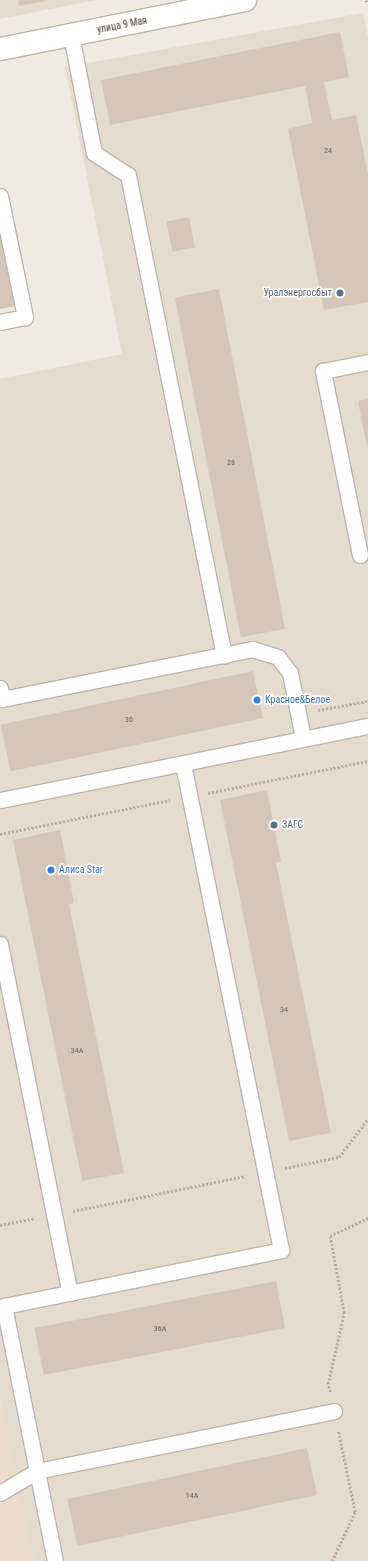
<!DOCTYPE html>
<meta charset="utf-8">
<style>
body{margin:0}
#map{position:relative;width:368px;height:1561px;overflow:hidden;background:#f1eae2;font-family:"Roboto Condensed",sans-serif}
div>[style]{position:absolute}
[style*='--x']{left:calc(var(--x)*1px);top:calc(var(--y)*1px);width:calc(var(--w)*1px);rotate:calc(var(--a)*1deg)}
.residential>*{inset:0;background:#e6dbcf}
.education>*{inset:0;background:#ebdccb}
.building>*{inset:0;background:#d6c6ba;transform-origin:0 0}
.path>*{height:2.5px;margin-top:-1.25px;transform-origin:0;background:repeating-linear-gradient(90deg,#bfa995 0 2px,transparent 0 4px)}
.roads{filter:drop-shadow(1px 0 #c0b3a7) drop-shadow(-1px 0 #c0b3a7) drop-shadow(0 1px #c0b3a7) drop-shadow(0 -1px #c0b3a7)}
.lane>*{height:15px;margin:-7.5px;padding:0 7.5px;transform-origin:7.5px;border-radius:7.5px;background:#fff}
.street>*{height:22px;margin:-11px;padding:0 11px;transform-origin:11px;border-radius:11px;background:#fff}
.dots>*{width:11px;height:11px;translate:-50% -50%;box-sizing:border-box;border:2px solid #fff;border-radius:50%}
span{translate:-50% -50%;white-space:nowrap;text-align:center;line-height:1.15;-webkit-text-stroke:3px #fff;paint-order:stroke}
.number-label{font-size:8px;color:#685c54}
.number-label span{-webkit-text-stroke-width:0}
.street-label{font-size:10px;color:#433932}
.service-label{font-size:10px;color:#4e5e75}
.right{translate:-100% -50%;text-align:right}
.left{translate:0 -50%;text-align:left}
.shop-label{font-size:10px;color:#366cbe}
</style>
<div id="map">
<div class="residential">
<div style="clip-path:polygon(0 0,96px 0,0 19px)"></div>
<div style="clip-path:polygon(363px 13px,368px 37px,368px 1561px,34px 1561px,0 1400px,0 379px,122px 354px,65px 67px)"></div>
</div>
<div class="education">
<div style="clip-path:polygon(0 1400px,18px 1482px,34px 1561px,0 1561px)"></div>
</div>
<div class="building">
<div style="clip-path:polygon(18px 0,46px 0,46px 1px,19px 6px)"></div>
<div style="clip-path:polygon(340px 32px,349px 77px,324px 82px,332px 120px,356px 115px,368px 174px,368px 302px,324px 310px,288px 129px,312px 123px,305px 86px,110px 125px,101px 80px)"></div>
<div style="left:189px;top:217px;width:31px;height:23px;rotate:79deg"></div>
<div style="clip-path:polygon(0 236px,2px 236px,16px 306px,0 309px)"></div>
<div style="left:219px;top:289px;width:346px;height:45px;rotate:79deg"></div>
<div style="clip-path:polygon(368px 399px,368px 447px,367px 447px,358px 401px)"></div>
<div style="left:253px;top:671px;width:48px;height:258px;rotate:78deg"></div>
<div style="clip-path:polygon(267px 790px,281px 862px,276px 863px,331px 1133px,289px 1141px,220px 800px)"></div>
<div style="clip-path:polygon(60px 830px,74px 903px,69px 904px,124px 1173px,82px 1181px,13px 840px)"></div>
<div style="left:276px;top:1281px;width:48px;height:246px;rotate:79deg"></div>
<div style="left:307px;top:1448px;width:48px;height:245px;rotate:78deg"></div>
</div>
<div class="path">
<div style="--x:366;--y:0;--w:4;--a:63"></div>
<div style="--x:318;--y:710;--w:51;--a:-10.2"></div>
<div style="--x:208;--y:793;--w:163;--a:-11.3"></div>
<div style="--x:0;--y:834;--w:173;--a:-11.3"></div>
<div style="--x:285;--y:1168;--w:55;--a:-11.5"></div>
<div style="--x:339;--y:1157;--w:48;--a:-52.7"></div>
<div style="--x:73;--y:1211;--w:176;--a:-11.5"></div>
<div style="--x:0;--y:1225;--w:36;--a:-11"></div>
<div style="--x:330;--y:1392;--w:8;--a:-104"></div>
<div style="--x:328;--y:1384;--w:73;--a:-77.3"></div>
<div style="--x:344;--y:1313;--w:78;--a:-100.3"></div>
<div style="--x:330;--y:1236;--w:42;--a:-25.3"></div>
<div style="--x:332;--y:1561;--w:54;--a:-64.9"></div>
<div style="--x:355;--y:1512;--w:84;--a:-101.7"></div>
</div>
<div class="roads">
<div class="lane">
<div style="--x:71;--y:35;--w:120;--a:79"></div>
<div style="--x:94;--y:153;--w:40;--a:32.9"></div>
<div style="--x:128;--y:175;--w:490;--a:78.7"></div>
<div style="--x:0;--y:196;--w:124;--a:78.3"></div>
<div style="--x:25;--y:317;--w:25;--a:169"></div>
<div style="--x:360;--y:555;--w:188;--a:-101.4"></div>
<div style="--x:323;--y:371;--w:46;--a:-11.3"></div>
<div style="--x:0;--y:688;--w:11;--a:80"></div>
<div style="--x:2;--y:699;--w:255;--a:-11.3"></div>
<div style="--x:252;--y:649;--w:27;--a:17"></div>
<div style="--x:278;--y:657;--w:20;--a:53"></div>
<div style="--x:290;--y:673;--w:66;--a:78.7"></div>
<div style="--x:0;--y:800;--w:375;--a:-11.4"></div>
<div style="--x:0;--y:944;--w:356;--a:78.7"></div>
<div style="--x:0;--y:1493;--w:43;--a:-30.7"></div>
<div style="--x:37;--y:1471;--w:303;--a:-11.4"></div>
<div style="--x:55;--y:1561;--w:260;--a:-101.3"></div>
<div style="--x:4;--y:1306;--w:283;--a:-11.4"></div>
<div style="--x:281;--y:1250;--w:496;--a:-101.4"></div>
</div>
<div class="street">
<div style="--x:0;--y:49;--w:250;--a:-11.3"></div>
</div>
</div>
<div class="dots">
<div style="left:340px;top:293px;background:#5c6f8a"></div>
<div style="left:257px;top:700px;background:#3f7fe0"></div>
<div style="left:274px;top:825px;background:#5c6f8a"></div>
<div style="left:51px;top:870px;background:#3f7fe0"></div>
</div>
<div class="number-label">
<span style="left:328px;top:151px">24</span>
<span style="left:231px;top:463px">28</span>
<span style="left:129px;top:720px">30</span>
<span style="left:284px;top:1010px">34</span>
<span style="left:77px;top:1051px">34А</span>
<span style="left:160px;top:1329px">36А</span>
<span style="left:192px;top:1496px">14А</span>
</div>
<div class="street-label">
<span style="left:122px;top:25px;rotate:-11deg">улица 9 Мая</span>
</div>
<div class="service-label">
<span class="right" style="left:332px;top:293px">Уралэнергосбыт</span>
<span class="left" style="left:282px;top:825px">ЗАГС</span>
</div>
<div class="shop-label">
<span class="left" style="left:265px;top:700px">Красное&amp;Белое</span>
<span class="left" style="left:59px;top:870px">Алиса Star</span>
</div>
</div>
